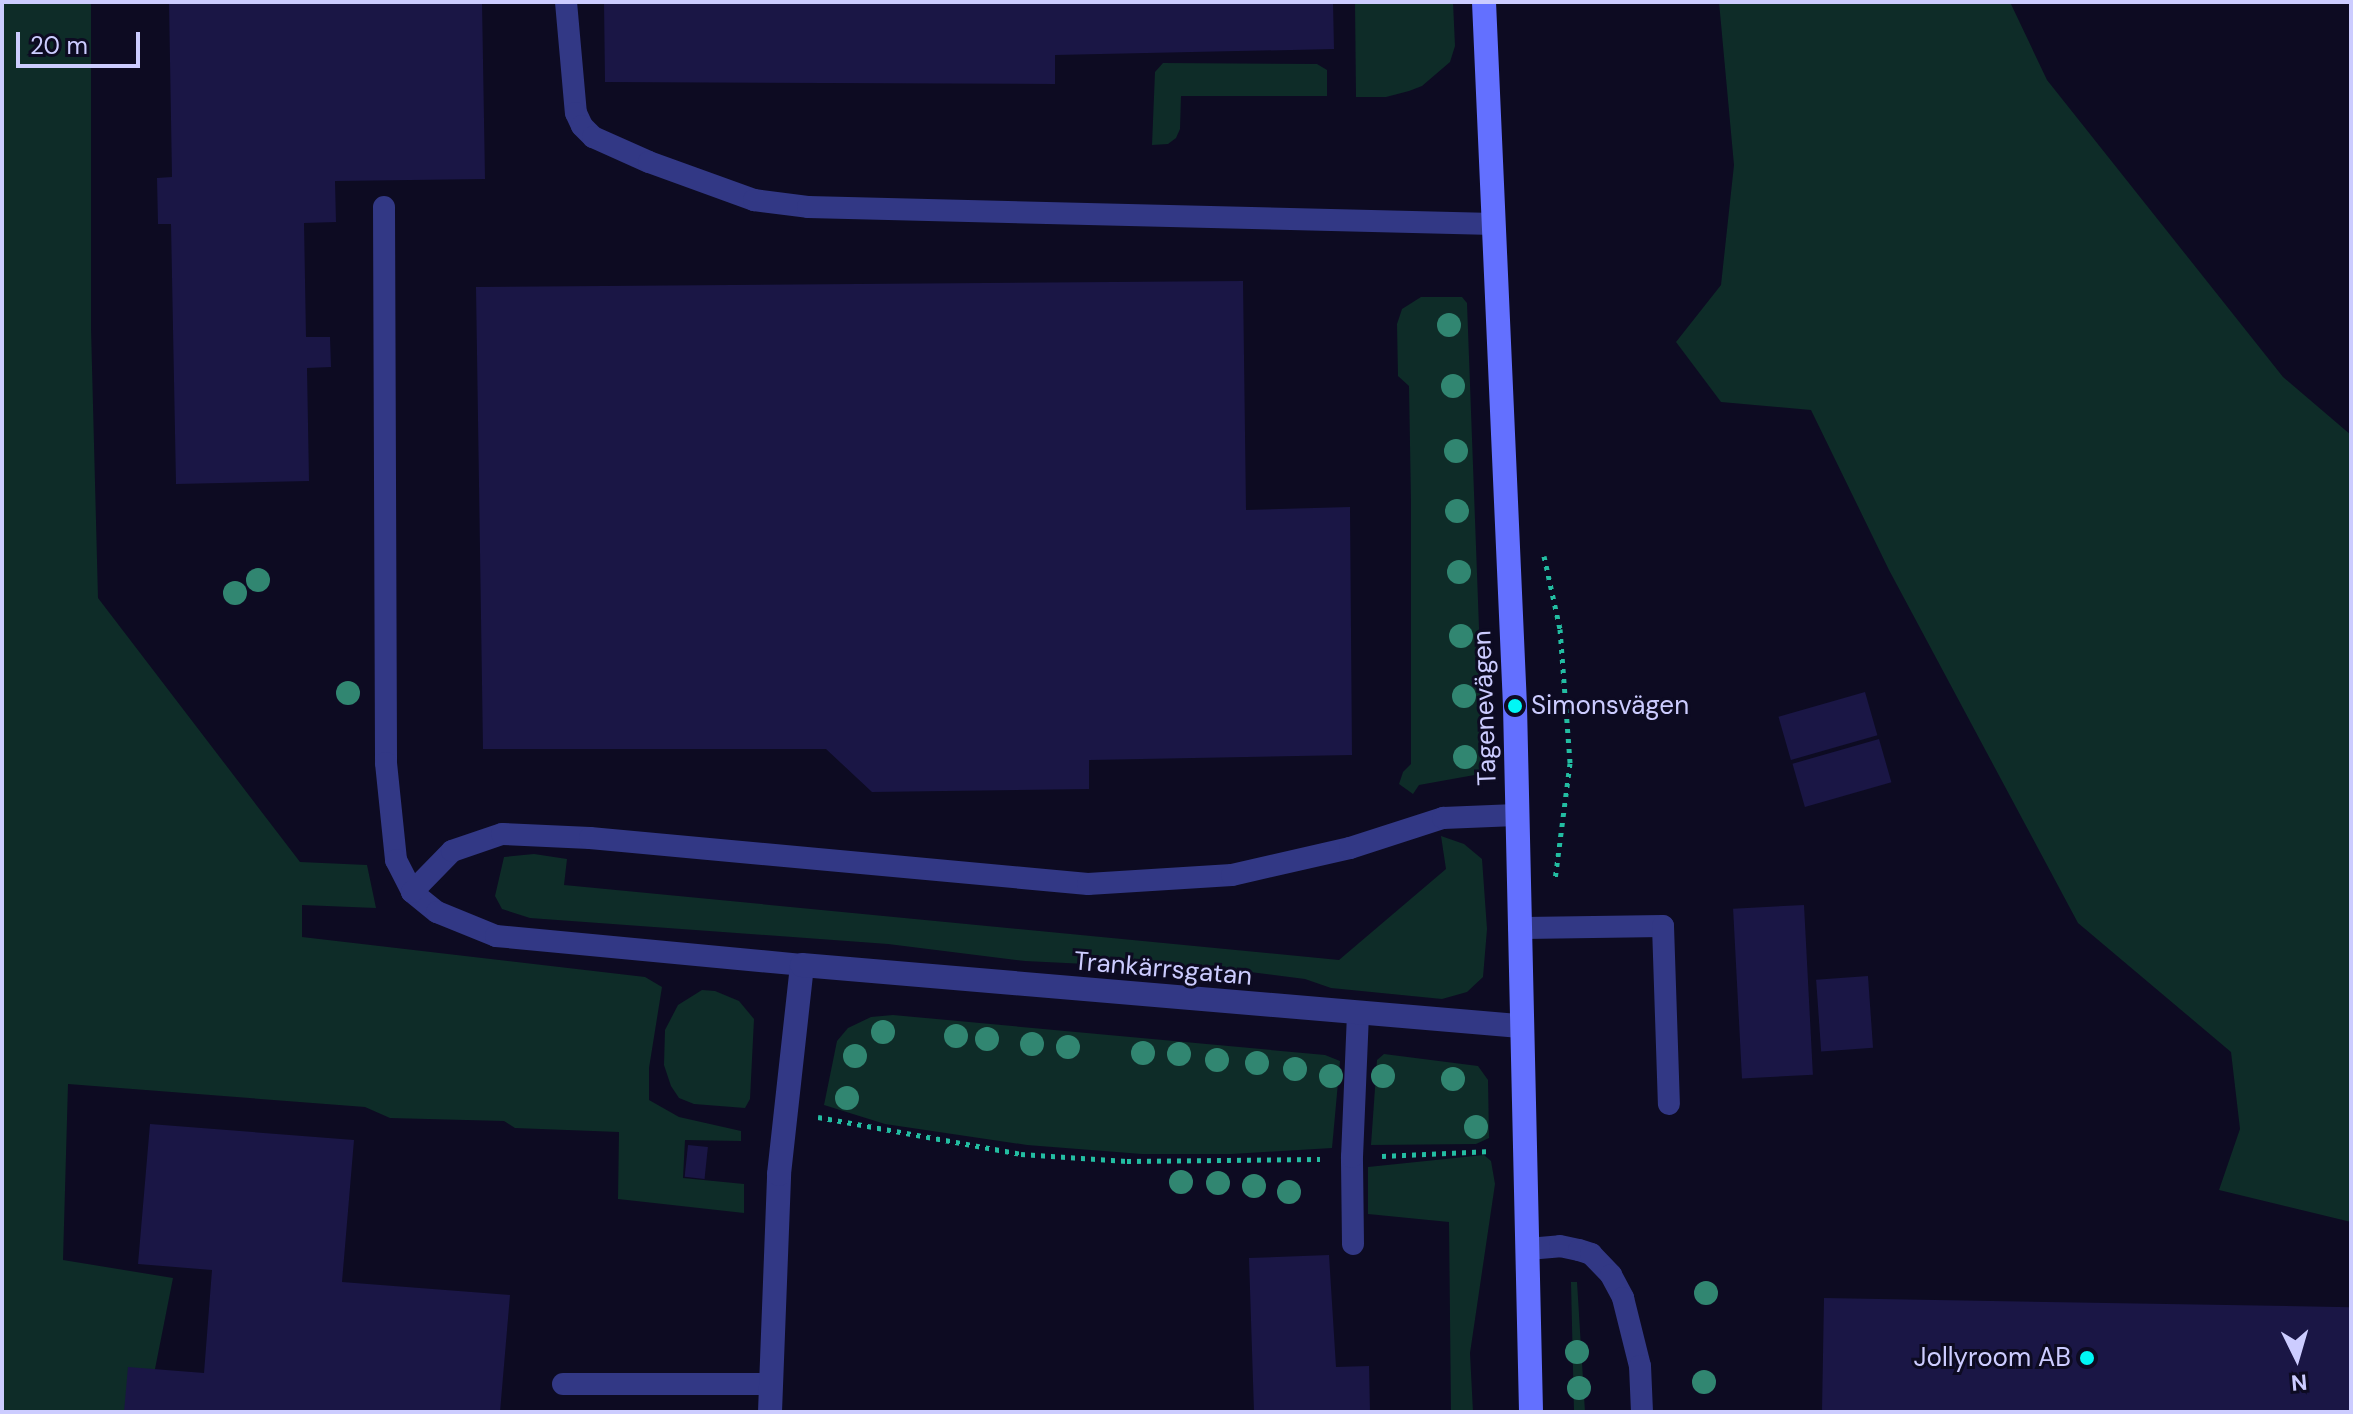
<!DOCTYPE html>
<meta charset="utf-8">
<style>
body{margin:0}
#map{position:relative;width:2353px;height:1414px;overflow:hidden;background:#0d0b22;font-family:"DM Sans",sans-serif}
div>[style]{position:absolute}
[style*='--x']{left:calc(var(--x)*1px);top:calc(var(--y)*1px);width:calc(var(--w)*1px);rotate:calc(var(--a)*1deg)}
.green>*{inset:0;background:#0e2c28}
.building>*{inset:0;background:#1a1645;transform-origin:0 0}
.path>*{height:5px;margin-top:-2.5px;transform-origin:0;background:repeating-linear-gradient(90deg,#23bda2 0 4px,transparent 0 10px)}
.lane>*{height:22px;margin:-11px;padding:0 11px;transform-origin:11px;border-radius:11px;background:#323885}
.street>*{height:24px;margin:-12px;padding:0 12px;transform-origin:12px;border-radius:12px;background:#323885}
.secondary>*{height:24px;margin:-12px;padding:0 12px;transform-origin:12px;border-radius:12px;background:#6370ff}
.trees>*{width:24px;height:24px;margin:-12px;border-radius:50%;background:#318671}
.dots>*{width:22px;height:22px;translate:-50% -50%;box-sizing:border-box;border:4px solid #0d0b22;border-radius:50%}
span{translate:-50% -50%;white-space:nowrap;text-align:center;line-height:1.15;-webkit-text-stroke:6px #0d0b22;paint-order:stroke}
.poi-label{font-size:26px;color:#ccf}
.left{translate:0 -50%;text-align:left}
.right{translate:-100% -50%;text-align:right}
.street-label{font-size:26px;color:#ccf}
.frame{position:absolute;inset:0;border:4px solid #ccf;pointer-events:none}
.north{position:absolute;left:2257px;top:1318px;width:80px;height:80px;-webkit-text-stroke:6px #0d0b22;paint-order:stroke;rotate:175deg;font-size:22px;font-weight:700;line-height:32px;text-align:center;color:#ccf}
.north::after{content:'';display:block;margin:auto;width:28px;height:36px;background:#ccf;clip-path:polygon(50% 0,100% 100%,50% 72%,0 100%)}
.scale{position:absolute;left:16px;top:32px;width:124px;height:36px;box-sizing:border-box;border:4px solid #ccf;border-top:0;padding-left:10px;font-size:24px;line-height:28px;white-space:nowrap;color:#ccf;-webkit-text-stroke:6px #0d0b22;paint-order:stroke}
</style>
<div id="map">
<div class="green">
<div style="clip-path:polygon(2px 2px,91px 2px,91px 328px,98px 598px,300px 862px,367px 865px,376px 908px,302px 905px,302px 937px,645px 977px,662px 987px,649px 1068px,649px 1100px,679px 1117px,741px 1131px,741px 1141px,685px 1140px,683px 1178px,744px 1184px,744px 1213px,618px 1199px,619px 1132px,515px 1128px,504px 1121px,390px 1118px,365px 1107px,68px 1084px,63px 1260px,173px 1278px,155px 1369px,124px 1412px,2px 1412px)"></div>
<div style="clip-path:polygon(1355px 2px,1453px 2px,1455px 46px,1450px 62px,1422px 86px,1409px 91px,1386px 97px,1356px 97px)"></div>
<div style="clip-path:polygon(1719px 2px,2010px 2px,2047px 80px,2283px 377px,2351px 435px,2351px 1222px,2219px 1190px,2240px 1129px,2231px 1052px,2078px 923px,1889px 570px,1811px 410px,1721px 402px,1676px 342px,1721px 285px,1734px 165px)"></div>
<div style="clip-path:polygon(1163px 63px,1317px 64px,1327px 70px,1327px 96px,1181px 96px,1180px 129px,1176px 138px,1168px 144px,1152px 145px,1155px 72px)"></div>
<div style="clip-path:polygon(1421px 297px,1462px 297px,1467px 303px,1484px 763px,1480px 774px,1419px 785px,1413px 794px,1399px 784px,1403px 772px,1411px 764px,1411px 502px,1409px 386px,1398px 376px,1397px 324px,1402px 309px)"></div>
<div style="clip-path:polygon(1441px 836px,1464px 844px,1482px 859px,1487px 929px,1483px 977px,1467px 992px,1442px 999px,1331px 988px,1305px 979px,1250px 972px,1025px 961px,888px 944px,530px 918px,502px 909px,495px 896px,504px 857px,534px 854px,567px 859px,564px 885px,1339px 960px,1446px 869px)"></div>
<div style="clip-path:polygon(702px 990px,715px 991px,739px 1001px,754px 1019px,750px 1099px,745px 1108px,694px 1104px,679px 1098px,671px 1086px,664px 1065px,665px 1030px,678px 1005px)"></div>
<div style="clip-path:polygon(893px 1015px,1325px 1055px,1340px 1061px,1332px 1148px,1232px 1154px,1142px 1154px,1027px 1145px,885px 1124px,824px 1105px,837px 1041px,848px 1028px,871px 1017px)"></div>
<div style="clip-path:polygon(1384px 1054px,1478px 1066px,1488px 1080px,1489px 1138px,1476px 1144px,1371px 1145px,1377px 1060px)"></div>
<div style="clip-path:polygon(1484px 1155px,1491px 1161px,1495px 1184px,1470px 1353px,1473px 1412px,1451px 1412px,1449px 1222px,1368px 1214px,1368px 1167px)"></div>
<div style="clip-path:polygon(1571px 1282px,1577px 1282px,1585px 1412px,1574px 1412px)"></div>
</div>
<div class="building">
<div style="clip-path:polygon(169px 2px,482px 2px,485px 179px,335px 181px,336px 222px,304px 223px,306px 337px,330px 337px,331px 367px,307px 368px,309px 481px,176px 484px,171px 224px,158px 224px,157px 178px,172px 177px)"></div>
<div style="clip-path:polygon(604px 2px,1333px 2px,1334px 49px,1055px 55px,1055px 84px,605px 82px)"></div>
<div style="clip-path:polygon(1243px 281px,1246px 510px,1350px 507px,1352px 755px,1089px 760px,1089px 789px,872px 792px,826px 749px,483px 749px,476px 287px)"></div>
<div style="left:1865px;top:692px;width:45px;height:90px;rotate:74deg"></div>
<div style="left:1879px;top:739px;width:45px;height:90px;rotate:74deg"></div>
<div style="left:1804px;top:905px;width:170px;height:71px;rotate:87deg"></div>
<div style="left:1868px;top:976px;width:72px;height:52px;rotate:86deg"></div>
<div style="clip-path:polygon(150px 1124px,354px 1140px,342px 1282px,510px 1295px,500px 1412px,124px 1412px,128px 1367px,204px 1373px,212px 1270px,138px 1264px)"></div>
<div style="left:688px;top:1145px;width:20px;height:32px;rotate:6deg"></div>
<div style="clip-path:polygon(1329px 1255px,1336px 1367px,1369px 1366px,1370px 1412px,1254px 1412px,1249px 1258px)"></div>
<div style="left:1824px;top:1298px;width:527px;height:114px;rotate:1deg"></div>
</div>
<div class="path">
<div style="--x:1544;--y:556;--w:75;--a:77.6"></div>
<div style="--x:1560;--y:629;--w:134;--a:85.7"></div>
<div style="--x:1570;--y:763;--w:118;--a:97.3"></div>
<div style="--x:818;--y:1117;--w:206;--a:10.3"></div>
<div style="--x:1021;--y:1154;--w:106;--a:3.8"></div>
<div style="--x:1127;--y:1161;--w:193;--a:-0.6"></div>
<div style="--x:1382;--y:1156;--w:110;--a:-2.6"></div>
</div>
<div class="lane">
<div style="--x:566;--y:2;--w:111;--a:84.9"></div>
<div style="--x:576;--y:113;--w:14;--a:65"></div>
<div style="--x:582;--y:126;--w:16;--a:45"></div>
<div style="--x:593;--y:137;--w:61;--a:24.1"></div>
<div style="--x:649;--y:162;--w:112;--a:19.9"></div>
<div style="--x:754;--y:200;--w:54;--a:7.4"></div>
<div style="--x:808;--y:207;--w:686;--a:1.42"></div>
<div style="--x:384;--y:207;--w:556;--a:89.79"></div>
<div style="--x:386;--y:763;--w:98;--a:84.1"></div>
<div style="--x:396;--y:860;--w:36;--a:63"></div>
<div style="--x:412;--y:892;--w:32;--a:39"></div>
<div style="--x:437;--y:912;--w:64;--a:22.1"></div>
<div style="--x:496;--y:936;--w:307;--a:5.4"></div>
<div style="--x:412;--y:892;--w:57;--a:-45.7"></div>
<div style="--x:452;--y:851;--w:53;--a:-18.8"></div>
<div style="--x:502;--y:834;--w:88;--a:2.6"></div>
<div style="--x:590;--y:838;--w:500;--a:5.28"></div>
<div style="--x:1088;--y:884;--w:144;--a:-3.6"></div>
<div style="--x:1232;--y:875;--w:121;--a:-12.9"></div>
<div style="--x:1350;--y:848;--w:98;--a:-17.9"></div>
<div style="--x:1443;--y:818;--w:73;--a:-2.4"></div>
<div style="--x:1519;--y:928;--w:144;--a:-0.8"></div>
<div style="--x:1663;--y:926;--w:178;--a:88.1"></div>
<div style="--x:1353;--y:1244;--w:87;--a:-90.7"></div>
<div style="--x:1352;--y:1157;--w:143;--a:-87.6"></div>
<div style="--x:1528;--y:1249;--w:32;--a:-5"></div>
<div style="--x:1560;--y:1246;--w:19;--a:12"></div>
<div style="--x:1579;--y:1250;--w:13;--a:18"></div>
<div style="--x:1591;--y:1254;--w:29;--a:46"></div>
<div style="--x:1611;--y:1275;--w:26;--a:62"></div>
<div style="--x:1623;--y:1298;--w:70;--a:76"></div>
<div style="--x:1640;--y:1366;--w:46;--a:87.5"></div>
<div style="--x:563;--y:1384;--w:207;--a:0"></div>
</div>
<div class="street">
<div style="--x:770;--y:1412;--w:238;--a:-87.8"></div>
<div style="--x:779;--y:1174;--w:210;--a:-83.7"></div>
<div style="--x:802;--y:965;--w:721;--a:4.86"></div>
</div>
<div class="secondary">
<div style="--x:1484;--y:2;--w:705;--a:87.48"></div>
<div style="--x:1515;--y:706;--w:706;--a:88.7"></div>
</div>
<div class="trees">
<div style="left:1449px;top:325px"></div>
<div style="left:1453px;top:386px"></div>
<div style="left:1456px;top:451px"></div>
<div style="left:1457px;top:511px"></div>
<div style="left:1459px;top:572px"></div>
<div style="left:258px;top:580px"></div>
<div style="left:235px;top:593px"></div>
<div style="left:1461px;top:636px"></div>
<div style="left:348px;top:693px"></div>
<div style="left:1464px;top:696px"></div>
<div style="left:1465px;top:757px"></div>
<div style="left:883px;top:1032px"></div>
<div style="left:956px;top:1036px"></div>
<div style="left:987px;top:1039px"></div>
<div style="left:1032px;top:1044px"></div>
<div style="left:1068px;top:1047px"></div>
<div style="left:1143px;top:1053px"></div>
<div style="left:1179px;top:1054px"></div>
<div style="left:855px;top:1056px"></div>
<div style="left:1217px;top:1060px"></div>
<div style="left:1257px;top:1063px"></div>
<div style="left:1295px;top:1069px"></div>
<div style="left:1331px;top:1076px"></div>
<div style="left:1383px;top:1076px"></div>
<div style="left:1453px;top:1079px"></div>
<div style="left:847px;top:1098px"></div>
<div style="left:1476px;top:1127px"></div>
<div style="left:1181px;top:1182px"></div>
<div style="left:1218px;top:1183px"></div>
<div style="left:1254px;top:1186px"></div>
<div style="left:1289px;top:1192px"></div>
<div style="left:1706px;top:1293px"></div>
<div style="left:1577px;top:1352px"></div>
<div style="left:1704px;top:1382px"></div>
<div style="left:1579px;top:1388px"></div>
</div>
<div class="dots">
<div style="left:1515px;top:706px;background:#00f7f5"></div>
<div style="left:2087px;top:1358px;background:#00f7f5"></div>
</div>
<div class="poi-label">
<span class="left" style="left:1531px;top:706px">Simonsvägen</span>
<span class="right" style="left:2071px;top:1358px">Jollyroom AB</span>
</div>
<div class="street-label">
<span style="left:1485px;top:708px;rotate:-92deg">Tagenevägen</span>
<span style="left:1163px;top:969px;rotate:5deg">Trankärrsgatan</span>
</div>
<div class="frame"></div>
<div class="north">N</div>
<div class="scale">20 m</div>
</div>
